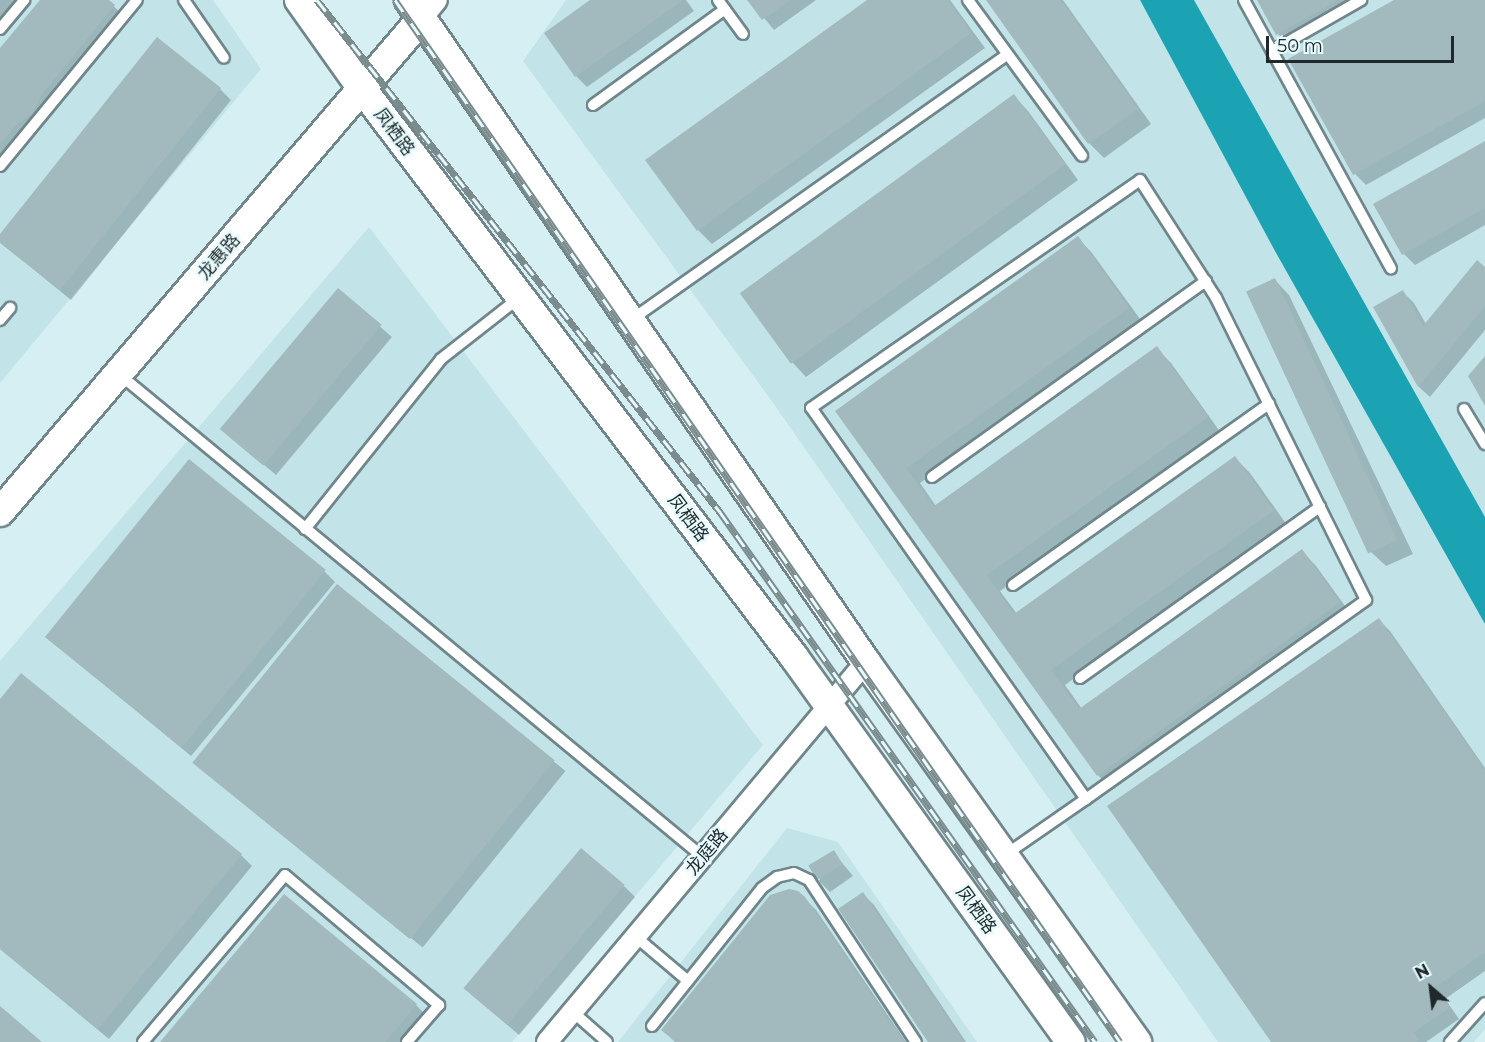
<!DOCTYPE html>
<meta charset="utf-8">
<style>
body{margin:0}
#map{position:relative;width:1485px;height:1042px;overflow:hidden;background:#d6eff2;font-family:Montserrat,"Noto Sans SC",sans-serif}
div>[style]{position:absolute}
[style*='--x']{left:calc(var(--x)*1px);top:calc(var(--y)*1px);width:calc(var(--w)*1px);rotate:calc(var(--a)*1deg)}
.built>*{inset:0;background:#c2e4e9}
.water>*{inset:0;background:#1ca3b3}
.shadow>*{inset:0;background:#0003;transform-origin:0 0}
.building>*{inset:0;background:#a2babd;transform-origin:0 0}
.roads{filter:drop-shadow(2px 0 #70868a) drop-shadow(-2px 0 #70868a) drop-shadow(0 2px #70868a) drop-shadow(0 -2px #70868a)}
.lane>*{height:10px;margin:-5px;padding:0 5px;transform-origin:5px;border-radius:5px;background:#fff}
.street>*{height:20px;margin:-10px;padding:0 10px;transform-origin:10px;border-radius:10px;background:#fff}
.secondary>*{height:28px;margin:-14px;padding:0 14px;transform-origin:14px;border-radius:14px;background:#fff}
.rail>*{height:7px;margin-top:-3.5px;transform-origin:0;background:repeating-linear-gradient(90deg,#e7fbfe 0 14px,#7b8c8e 0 28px);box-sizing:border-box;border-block:2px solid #7b8c8e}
span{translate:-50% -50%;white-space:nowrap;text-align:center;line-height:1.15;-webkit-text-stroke:5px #e7fbfe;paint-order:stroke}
.street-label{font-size:18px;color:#1f282a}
.north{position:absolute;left:1401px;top:958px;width:60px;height:60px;-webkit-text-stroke:4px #e7fbfe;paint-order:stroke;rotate:332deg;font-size:16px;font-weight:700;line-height:24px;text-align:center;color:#1f282a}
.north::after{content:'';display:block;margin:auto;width:21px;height:27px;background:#1f282a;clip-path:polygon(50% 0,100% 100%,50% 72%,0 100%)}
.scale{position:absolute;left:1266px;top:36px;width:188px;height:27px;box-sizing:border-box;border:3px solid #1f282a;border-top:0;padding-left:8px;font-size:18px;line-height:21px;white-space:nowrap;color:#1f282a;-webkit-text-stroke:4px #e7fbfe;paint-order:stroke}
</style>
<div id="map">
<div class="built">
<div style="clip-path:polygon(0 0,213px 0,261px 69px,0 383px)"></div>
<div style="clip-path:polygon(566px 0,1140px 0,1485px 622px,1485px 1029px,1474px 1042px,1218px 1042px,776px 407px,523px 61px)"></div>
<div style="clip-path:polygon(1194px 0,1485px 0,1485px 517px,1429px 417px)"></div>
<div style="clip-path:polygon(369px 227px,763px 745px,512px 1042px,0 1042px,0 661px)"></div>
<div style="clip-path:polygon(787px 828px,838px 842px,977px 1042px,618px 1042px)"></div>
</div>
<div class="water">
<div style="clip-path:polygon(1140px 0,1194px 0,1485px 517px,1485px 624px,1275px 251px)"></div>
</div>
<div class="shadow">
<div style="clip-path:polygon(0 0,27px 0,0 32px)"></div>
<div style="clip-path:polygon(42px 0,107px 0,125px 17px,51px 106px,44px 123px,27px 135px,0 168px,0 50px)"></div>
<div style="clip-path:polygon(593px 0,686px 0,694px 11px,587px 87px,576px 76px)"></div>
<div style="clip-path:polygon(749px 0,816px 0,774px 30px)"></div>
<div style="clip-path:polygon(870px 0,950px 0,985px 48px,712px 244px,698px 230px)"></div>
<div style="clip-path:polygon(988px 0,1063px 0,1151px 124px,1104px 158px,1089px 143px)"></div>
<div style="clip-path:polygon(1259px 0,1368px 0,1289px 45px,1278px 34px)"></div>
<div style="clip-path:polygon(1397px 0,1485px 0,1485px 118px,1366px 185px,1355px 174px)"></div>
<div style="clip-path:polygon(220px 89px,231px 100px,71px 300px,0 242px,0 236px)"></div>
<div style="clip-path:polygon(1014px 96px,1028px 111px,1078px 180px,806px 377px,792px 362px,741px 293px)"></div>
<div style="clip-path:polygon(1485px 142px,1485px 225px,1415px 265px,1404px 254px,1375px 205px)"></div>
<div style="clip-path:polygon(1078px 238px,1092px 253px,1143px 323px,920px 483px,936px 506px,1156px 348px,1171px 363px,1221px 433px,1000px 591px,1017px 614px,1235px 458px,1250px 473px,1287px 525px,1065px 685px,1082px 709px,1302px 551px,1316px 566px,1353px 617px,1112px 790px,1098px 775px,837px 411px)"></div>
<div style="clip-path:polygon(1485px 269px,1485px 330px,1430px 397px,1419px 387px,1375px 308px,1403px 292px,1414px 303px,1426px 324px)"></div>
<div style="clip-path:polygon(1275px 280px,1289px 295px,1413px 554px,1386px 566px,1371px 552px,1248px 292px)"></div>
<div style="clip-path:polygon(338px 290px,392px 337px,276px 475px,233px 439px)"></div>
<div style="clip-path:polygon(324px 571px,335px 582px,191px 756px,46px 636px)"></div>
<div style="left:337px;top:586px;width:294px;height:227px;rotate:39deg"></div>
<div style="clip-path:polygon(1379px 620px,1390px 631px,1485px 768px,1485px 971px,1445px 999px,1459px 1019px,1426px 1042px,1273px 1042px)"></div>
<div style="clip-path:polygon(0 701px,241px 855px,252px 866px,109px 1039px,0 949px)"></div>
<div style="clip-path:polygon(833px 852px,853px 876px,830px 892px,819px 881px)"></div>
<div style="clip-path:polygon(624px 886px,635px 897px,519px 1035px,465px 988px)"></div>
<div style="clip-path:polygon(863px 894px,874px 905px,966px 1042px,930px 1042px)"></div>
<div style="clip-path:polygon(804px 898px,816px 910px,906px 1042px,675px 1042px,663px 1030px)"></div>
<div style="clip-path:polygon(416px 1005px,427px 1016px,405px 1042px,162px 1042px)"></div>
</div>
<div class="building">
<div style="clip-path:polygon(40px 0,109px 0,115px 5px,41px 95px,33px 113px,16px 125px,0 144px,0 48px)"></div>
<div style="clip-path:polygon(590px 0,683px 0,575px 77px,544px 33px)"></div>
<div style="clip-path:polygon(747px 0,790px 0,762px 20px)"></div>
<div style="clip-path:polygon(867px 0,948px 0,971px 33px,697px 231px,645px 160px)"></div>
<div style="clip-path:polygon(986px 0,1061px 0,1138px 109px,1088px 144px)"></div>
<div style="clip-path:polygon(1257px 0,1338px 0,1276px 35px)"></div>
<div style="clip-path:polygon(1394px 0,1485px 0,1485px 101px,1353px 175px,1288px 59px)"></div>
<div style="clip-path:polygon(157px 37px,221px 88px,60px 290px,0 243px,0 234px)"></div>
<div style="left:1014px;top:94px;width:87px;height:339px;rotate:54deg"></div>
<div style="clip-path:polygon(1485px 141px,1485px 208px,1402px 255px,1373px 204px)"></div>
<div style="clip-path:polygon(1078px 236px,1129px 308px,906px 468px,934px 506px,1157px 346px,1208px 417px,987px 575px,1014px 614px,1235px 456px,1274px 510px,1051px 670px,1079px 709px,1302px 549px,1340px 602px,1097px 776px,835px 411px)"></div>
<div style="clip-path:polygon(1477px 260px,1485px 267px,1485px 306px,1418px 387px,1373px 307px,1403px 290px,1423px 326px)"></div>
<div style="left:1275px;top:278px;width:289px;height:32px;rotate:65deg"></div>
<div style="left:338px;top:288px;width:57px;height:184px;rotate:40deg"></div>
<div style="clip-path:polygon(1485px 356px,1485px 406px,1468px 376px)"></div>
<div style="left:189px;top:459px;width:176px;height:229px;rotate:39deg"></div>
<div style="left:337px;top:584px;width:280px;height:230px;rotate:39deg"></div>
<div style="clip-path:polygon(1379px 618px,1485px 770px,1485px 952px,1435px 987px,1449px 1008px,1414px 1032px,1419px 1040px,1416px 1042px,1271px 1042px,1107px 806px)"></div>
<div style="clip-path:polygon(21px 673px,242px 854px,98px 1029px,0 949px,0 699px)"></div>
<div style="left:581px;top:848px;width:57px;height:183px;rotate:40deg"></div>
<div style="left:834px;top:850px;width:17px;height:30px;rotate:59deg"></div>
<div style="clip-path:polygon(789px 889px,798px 891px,805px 897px,904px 1042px,676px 1042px,661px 1030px,770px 895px)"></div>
<div style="left:863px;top:892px;width:181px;height:30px;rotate:56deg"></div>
<div style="clip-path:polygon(284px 894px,417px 1004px,385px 1042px,160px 1042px)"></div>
<div style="clip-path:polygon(0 1006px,42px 1042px,0 1042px)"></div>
</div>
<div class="roads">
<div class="lane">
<div style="--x:184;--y:0;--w:70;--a:55.4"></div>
<div style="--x:718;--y:0;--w:42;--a:53.7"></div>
<div style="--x:968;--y:0;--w:193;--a:53.8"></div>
<div style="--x:1244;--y:0;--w:306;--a:61.3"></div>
<div style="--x:0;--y:29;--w:38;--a:-50"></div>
<div style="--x:1272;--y:51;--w:103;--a:-29.8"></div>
<div style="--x:593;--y:105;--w:163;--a:-36"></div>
<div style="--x:0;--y:166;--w:215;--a:-50.5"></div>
<div style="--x:1140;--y:180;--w:140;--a:57.2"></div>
<div style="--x:1216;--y:298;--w:337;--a:63.6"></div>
<div style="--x:1366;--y:600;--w:344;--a:144.6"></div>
<div style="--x:1086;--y:799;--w:478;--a:-125.1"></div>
<div style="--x:811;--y:408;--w:400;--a:-34.7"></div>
<div style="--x:0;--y:320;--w:16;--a:-50"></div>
<div style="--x:631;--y:320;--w:459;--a:-35.2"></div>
<div style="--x:119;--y:374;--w:758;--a:39.59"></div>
<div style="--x:1464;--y:409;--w:41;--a:59"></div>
<div style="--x:932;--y:477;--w:337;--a:-35.6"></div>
<div style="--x:305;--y:529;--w:218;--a:-51.3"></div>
<div style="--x:441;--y:359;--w:100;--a:-38.1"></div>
<div style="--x:1013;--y:585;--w:314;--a:-35.3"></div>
<div style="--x:1080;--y:678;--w:295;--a:-35.5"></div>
<div style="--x:1005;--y:855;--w:98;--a:-34.7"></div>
<div style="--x:636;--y:937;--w:68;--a:40.2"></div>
<div style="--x:573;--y:1012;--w:45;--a:41.4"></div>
<div style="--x:652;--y:1026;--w:176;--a:-51.4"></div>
<div style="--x:762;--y:888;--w:19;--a:-36"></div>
<div style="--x:777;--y:877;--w:17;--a:-13"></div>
<div style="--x:794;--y:873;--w:17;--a:25"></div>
<div style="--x:809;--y:880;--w:194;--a:56.6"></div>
<div style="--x:143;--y:1042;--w:219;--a:-49.6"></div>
<div style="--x:285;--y:875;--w:202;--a:40.2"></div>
<div style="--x:439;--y:1005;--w:49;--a:130.9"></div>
<div style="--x:1450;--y:1042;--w:52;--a:-48.1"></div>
</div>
<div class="street">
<div style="--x:422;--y:18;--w:23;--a:-50"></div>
<div style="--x:547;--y:1042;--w:496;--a:-50"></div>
</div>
<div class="secondary">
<div style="--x:299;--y:0;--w:110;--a:54.6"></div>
<div style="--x:363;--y:90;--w:712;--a:52.76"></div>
<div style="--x:794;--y:657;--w:474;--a:54.3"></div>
<div style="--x:409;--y:0;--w:804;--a:55.38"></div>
<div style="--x:866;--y:662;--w:467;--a:54.5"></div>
<div style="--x:0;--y:512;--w:650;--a:-49.49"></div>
</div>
</div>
<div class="rail">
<div style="--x:317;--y:0;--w:652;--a:51.79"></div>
<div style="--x:720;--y:512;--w:649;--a:54.72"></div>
<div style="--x:395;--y:0;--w:1269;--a:55.17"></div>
</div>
<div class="street-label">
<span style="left:394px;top:132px;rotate:53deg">凤栖路</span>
<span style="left:219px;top:257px;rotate:-49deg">龙惠路</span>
<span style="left:688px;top:518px;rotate:53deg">凤栖路</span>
<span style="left:707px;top:852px;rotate:-50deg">龙庭路</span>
<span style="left:976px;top:910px;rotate:54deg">凤栖路</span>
</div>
<div class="north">N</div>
<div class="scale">50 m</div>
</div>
